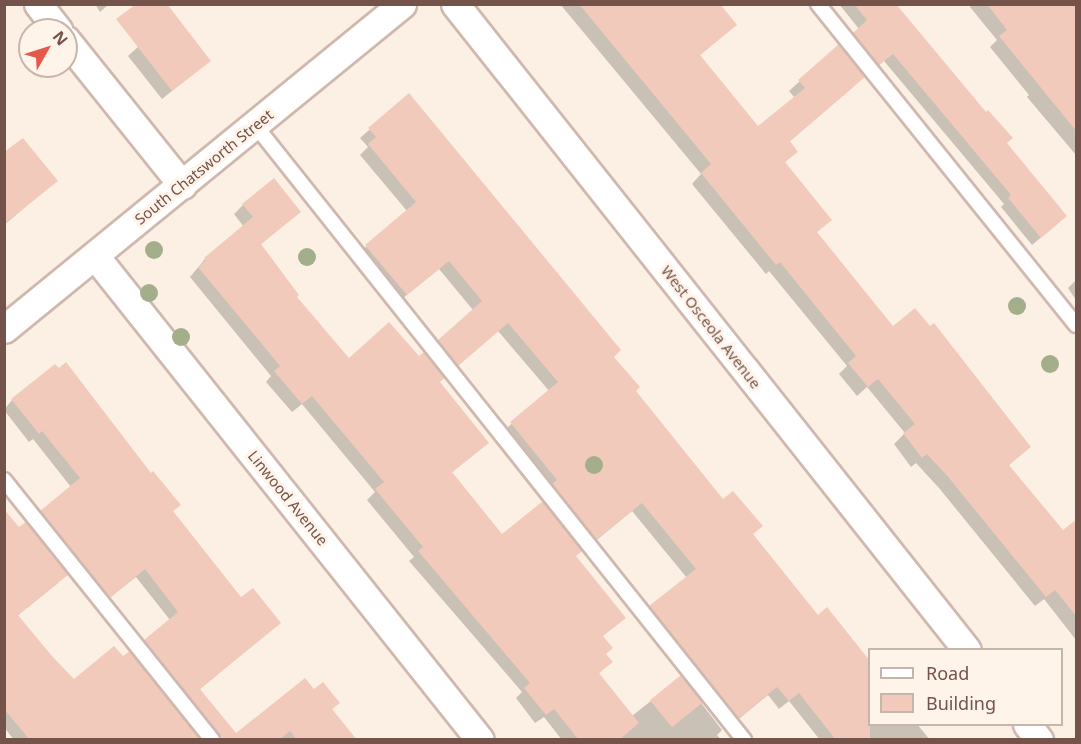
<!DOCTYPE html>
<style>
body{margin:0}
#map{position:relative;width:1081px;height:744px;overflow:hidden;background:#fcf0e4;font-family:"Noto Sans",sans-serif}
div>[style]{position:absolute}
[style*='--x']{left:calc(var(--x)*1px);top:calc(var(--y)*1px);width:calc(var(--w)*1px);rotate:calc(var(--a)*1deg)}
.shadow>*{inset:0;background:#0003}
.building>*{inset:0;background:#f1cabc;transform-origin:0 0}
.roads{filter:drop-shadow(2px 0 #cfb8ae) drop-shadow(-2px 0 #cfb8ae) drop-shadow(0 2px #cfb8ae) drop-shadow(0 -2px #cfb8ae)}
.service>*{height:14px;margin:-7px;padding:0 7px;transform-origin:7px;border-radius:7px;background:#fff}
.minor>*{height:27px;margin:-13.5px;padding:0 13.5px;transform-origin:13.5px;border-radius:13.5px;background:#fff}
.trees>*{width:18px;height:18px;margin:-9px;border-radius:50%;background:#a3af8b}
span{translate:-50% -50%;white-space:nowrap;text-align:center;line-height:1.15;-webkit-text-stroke:6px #fff4ea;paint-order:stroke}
.street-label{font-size:15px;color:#74534a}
.frame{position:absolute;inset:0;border:6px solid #74534a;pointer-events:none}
.legend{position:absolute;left:868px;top:648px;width:195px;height:78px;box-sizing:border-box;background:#fff4ea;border:2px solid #c7b4aa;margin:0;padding:8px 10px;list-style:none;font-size:18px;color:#74534a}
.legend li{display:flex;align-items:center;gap:12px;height:30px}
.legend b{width:30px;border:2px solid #c7b4aa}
.north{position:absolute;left:18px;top:18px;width:60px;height:60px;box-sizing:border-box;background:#fff4ea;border:2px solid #c7b4aa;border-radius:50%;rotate:51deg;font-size:16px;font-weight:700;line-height:24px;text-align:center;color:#74534a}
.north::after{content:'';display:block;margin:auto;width:21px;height:27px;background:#e5584a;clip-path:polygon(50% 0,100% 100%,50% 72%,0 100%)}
</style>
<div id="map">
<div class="shadow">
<div style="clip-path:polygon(95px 4px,109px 4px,100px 12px)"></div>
<div style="clip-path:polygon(560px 4px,672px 4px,735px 25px,699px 56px,758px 128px,795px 98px,789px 91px,839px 46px,853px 87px,789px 142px,796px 151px,784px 163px,816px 233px,893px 328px,1029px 447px,1008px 466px,1063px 532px,1076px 521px,1076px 640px,1044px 599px,1035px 606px,939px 488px,916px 463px,911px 467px,894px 444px,905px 433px,867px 387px,857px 396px,839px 374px,847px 366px,769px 271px,766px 274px,692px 184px,701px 174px)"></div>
<div style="clip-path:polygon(839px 4px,895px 4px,1005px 143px,1057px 224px,1032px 245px,1001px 207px,1004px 204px,884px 61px,870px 73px,845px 42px,859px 29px)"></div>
<div style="clip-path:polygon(972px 4px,1076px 4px,1076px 155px,1027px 97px,1029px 95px,990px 47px,997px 40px,970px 7px)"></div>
<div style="clip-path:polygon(138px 47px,209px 61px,162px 99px,128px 56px)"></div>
<div style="clip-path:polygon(409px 95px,612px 357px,635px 391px,751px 535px,870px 724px,917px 724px,930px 740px,820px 740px,789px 701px,779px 709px,768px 695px,729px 727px,641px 616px,687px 578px,632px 511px,587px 548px,502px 432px,550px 392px,498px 331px,448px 374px,430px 350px,473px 310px,439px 269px,397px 303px,357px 255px,407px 211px,360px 155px,368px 147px,360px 138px)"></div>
<div style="clip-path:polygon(4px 152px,56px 181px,4px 225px)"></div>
<div style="clip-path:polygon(243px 205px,299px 212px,260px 245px,295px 297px,348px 360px,438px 382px,477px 452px,451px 473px,502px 536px,575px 557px,605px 654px,611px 662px,598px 674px,632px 716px,681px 677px,722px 730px,717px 735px,721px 740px,562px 740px,544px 717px,535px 723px,516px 698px,522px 692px,409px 561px,414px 557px,367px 500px,375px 492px,302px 404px,292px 412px,266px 382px,271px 376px,190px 277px,205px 259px,244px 227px,234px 214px)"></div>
<div style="clip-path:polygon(1076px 280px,1076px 300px,1068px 288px)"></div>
<div style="clip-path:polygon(12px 400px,172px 512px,241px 600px,279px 623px,199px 690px,236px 735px,314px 691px,338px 703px,331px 710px,355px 740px,206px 740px,136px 650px,170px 620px,136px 577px,100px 605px,32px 520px,71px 487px,33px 439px,29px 442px,4px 410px)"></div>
<div style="clip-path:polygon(4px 526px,58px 583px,17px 616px,74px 682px,198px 740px,14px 740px,4px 727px)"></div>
</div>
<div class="building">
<div style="clip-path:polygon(136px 4px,167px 4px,211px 61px,172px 91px,116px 19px)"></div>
<div style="clip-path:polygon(579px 4px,720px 4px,737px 25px,700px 55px,758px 126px,805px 88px,798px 80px,839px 44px,865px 77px,790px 141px,798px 152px,785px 162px,832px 220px,817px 232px,893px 326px,915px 308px,930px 326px,934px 323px,1031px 447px,1009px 465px,1063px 530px,1077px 519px,1077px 617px,1055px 590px,1046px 597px,949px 478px,927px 454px,922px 458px,903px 433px,915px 424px,878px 379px,868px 387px,848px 363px,856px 356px,780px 262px,776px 265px,701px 173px,711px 164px)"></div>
<div style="clip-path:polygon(854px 4px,896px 4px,986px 112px,988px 110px,1013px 138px,1007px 143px,1067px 216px,1041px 238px,1008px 198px,1011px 195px,893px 54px,879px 65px,853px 33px,867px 20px)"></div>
<div style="clip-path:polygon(987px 4px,1077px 4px,1077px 132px,999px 36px,1007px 30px)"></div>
<div style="clip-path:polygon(409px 93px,621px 350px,614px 357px,640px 387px,636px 391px,723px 499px,733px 491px,763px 526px,753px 534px,818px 615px,827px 607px,870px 661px,870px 740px,836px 740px,799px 693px,789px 701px,777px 687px,738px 719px,649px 606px,696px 569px,642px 503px,596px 540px,552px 484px,557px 480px,510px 422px,558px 382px,508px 323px,458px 366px,438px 340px,482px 301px,449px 261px,407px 295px,365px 245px,416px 202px,368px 144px,376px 137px,368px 128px)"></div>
<div style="clip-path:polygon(23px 138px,58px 181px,4px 224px,4px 152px)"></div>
<div style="clip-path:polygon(274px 178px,301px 212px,261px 244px,299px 295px,297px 297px,349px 358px,389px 322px,419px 356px,424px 352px,445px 378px,440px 382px,489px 443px,452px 472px,502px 534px,543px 501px,582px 551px,576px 556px,626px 618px,603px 636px,613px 648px,606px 654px,613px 662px,599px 673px,639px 723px,619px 740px,579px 740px,554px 709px,546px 715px,524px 688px,530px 683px,418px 551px,423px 547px,375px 489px,384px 482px,312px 396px,302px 404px,274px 371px,280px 366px,198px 267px,206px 260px,204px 258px,253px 217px,242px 204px)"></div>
<div style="clip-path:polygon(66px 362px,151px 473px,153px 471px,181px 505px,173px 511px,241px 597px,253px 588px,281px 623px,200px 689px,236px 733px,305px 678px,314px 689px,323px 682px,340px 703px,332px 709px,357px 740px,297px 740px,290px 731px,279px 740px,221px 740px,144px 640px,178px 612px,145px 569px,110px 598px,40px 511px,80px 478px,42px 431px,39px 434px,11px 399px,55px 364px,59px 368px)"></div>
<div style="clip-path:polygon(4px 509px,19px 527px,26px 522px,68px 575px,18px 615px,51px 655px,74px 679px,114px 646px,123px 656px,130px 651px,200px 740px,30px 740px,4px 709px)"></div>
<div style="left:681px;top:675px;width:35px;height:40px;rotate:51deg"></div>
</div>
<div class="roads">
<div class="service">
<div style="--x:818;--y:4;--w:412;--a:51.2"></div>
<div style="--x:255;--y:125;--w:786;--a:51.51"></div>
<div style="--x:4;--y:480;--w:333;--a:51.3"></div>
</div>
<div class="minor">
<div style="--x:38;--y:4;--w:33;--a:52"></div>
<div style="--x:455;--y:4;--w:824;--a:51.6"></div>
<div style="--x:66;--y:40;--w:186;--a:51.3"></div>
<div style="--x:95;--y:256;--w:618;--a:51.5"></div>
<div style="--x:4;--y:329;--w:514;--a:-39.23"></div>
<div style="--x:1027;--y:724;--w:20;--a:53"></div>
</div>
</div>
<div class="trees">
<div style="left:154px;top:250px"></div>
<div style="left:307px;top:257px"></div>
<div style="left:149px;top:293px"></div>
<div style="left:1017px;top:306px"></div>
<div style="left:181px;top:337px"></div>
<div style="left:1050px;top:364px"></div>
<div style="left:594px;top:465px"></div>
</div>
<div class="street-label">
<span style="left:204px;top:167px;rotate:-39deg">South Chatsworth Street</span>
<span style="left:711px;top:327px;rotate:52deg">West Osceola Avenue</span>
<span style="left:288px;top:498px;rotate:51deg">Linwood Avenue</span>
</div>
<div class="frame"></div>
<ul class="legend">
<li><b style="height:8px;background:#fff"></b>Road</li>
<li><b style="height:16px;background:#f1cabc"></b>Building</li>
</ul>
<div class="north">N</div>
</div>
